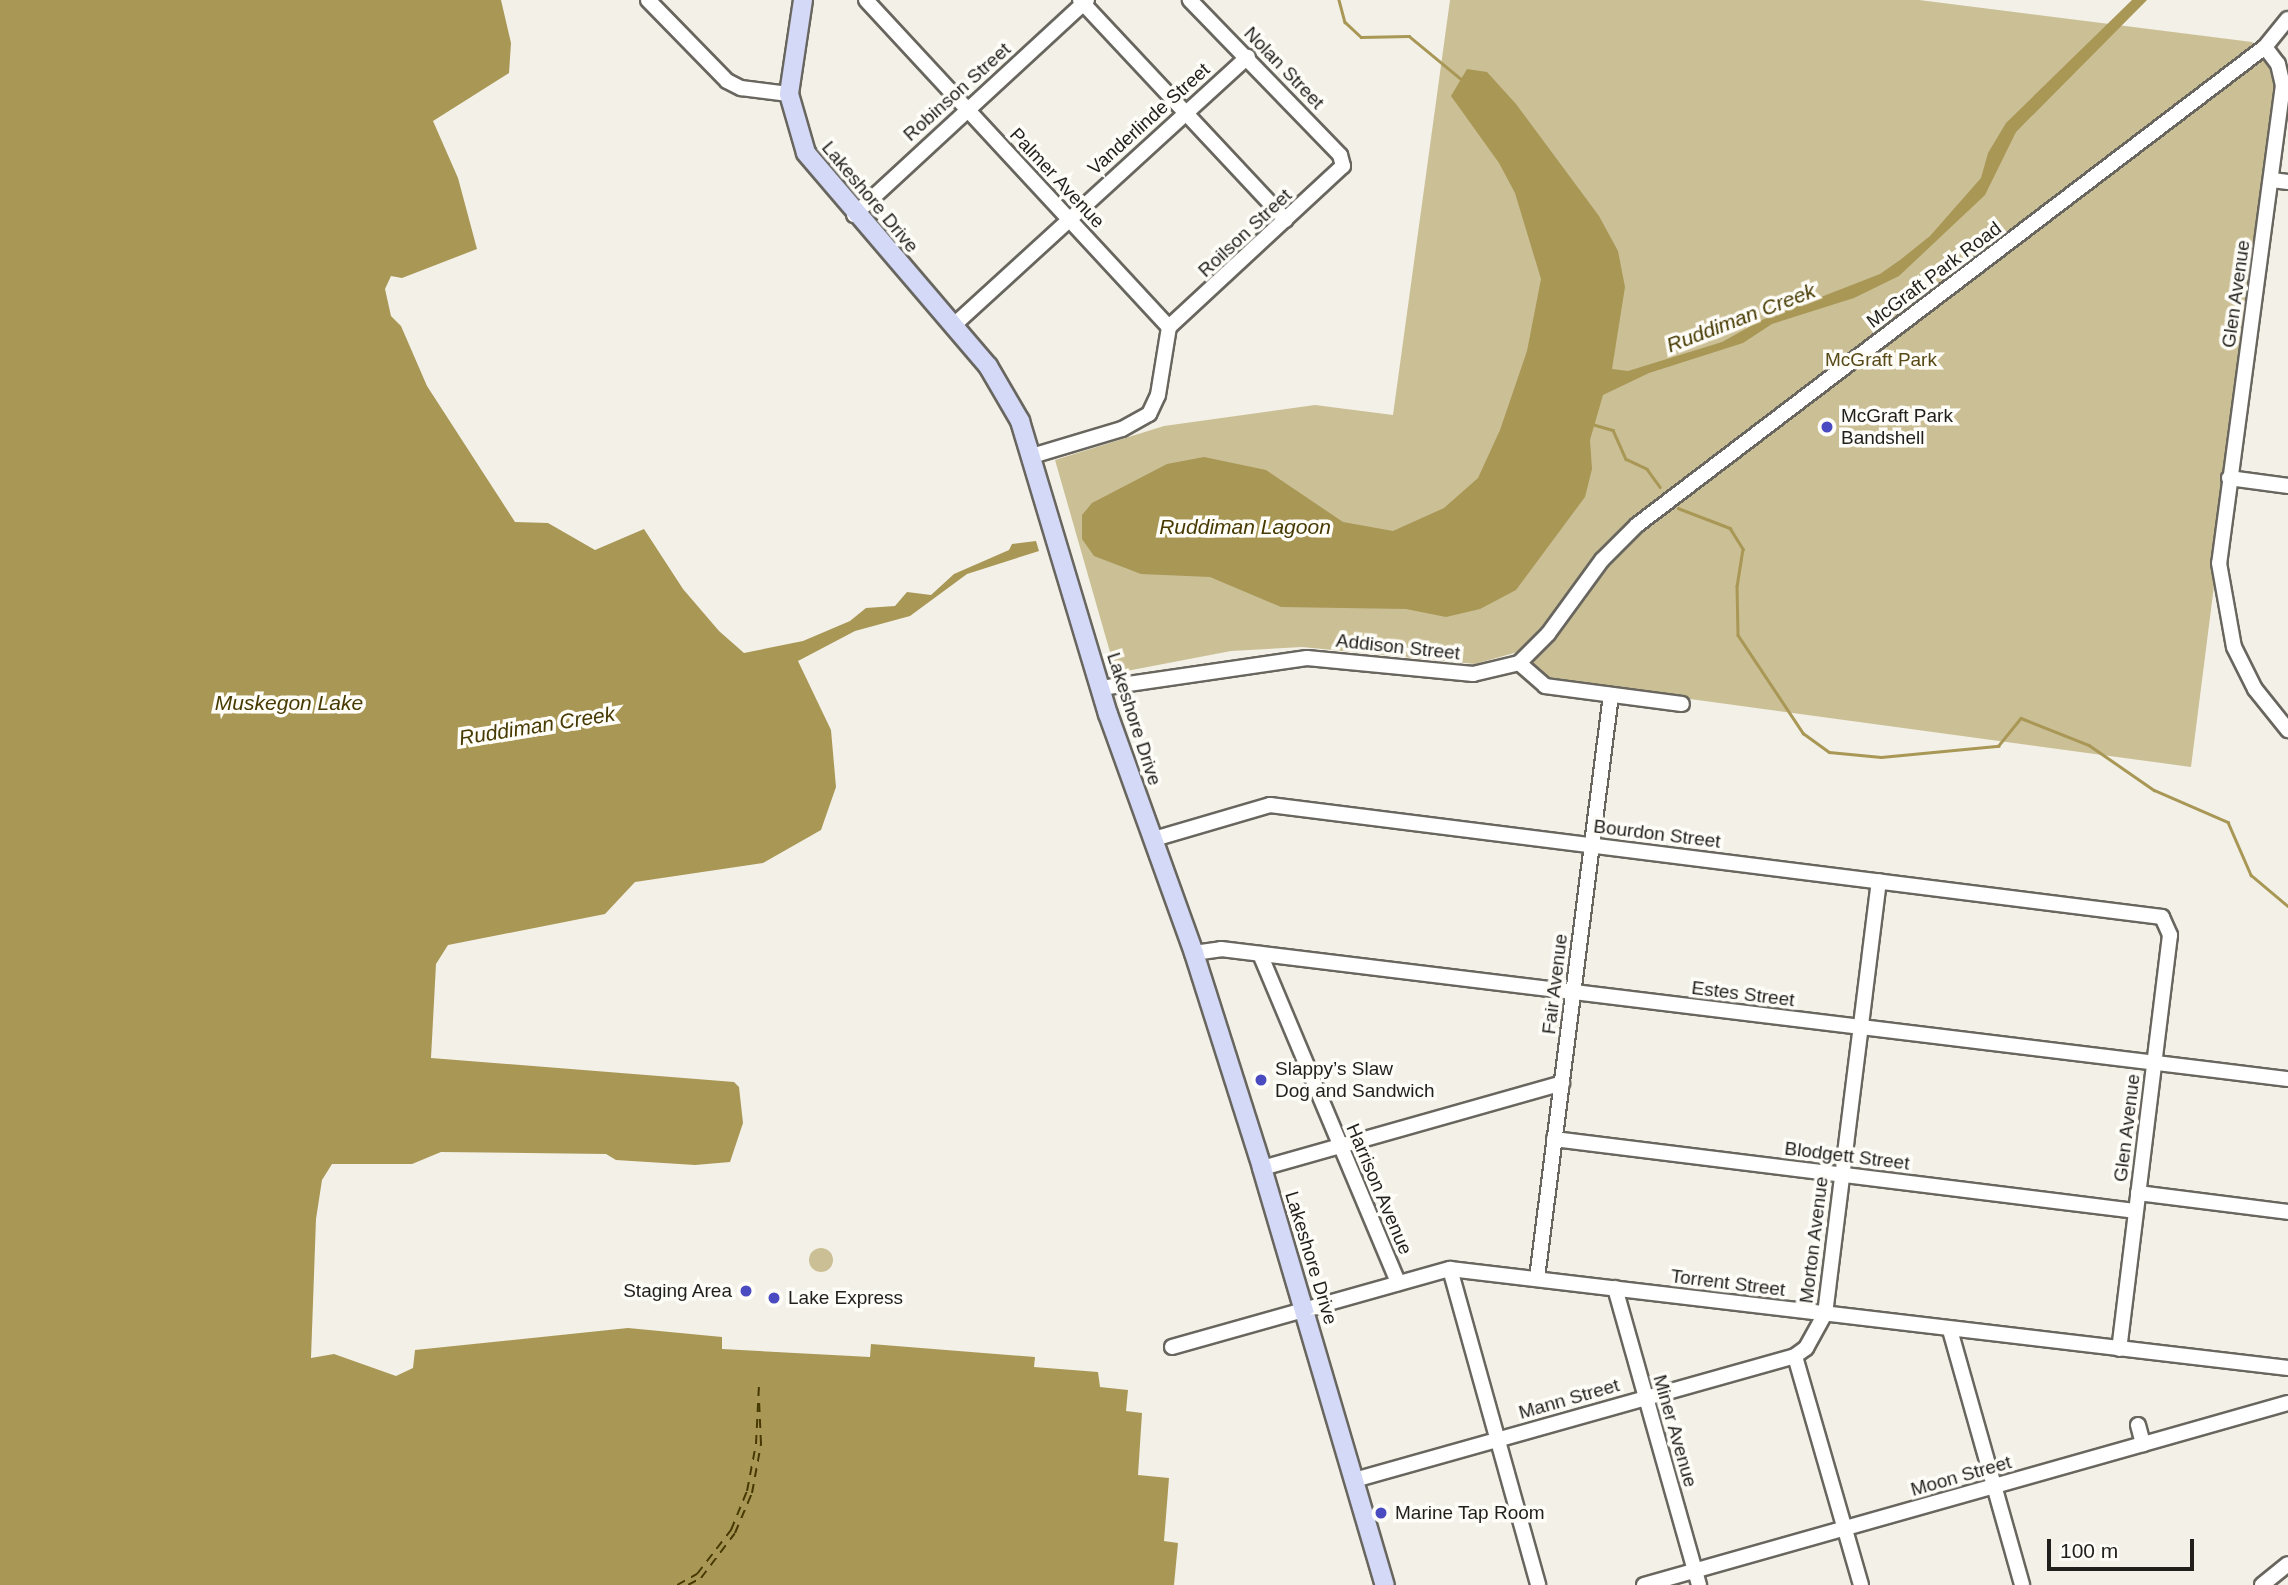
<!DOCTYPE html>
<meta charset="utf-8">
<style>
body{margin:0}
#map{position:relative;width:2288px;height:1585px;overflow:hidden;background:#f2f0e7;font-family:Helvetica,sans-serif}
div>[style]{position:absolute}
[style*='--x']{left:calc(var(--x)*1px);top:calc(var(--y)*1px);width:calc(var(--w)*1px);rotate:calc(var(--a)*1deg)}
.green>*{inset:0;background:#cbbf95}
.round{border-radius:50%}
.water>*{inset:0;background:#a99756}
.stream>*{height:2.5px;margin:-1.25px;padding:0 1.25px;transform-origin:1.25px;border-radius:1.25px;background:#a99756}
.ferry>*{height:2px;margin-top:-1px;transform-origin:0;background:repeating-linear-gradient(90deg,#463901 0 9px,transparent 0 16px)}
.roads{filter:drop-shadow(2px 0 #68665e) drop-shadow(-2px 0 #68665e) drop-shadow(0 2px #68665e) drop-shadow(0 -2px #68665e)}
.minor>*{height:14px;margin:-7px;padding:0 7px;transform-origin:7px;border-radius:7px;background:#fff}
.major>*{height:18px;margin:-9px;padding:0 9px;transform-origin:9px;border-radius:9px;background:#d4d9f8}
.dots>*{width:19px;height:19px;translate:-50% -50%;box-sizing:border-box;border:4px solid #fffdf8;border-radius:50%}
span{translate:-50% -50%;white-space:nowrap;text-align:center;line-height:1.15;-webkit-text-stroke:7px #fffdf8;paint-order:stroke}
.street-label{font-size:19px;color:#201f1c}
.park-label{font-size:19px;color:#574a16}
.poi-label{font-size:19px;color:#201f1c}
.left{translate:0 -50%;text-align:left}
.right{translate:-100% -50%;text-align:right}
.water-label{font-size:21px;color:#463901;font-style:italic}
.scale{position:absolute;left:2047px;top:1539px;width:147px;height:32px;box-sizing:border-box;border:4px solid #201f1c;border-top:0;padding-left:9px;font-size:21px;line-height:24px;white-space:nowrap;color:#201f1c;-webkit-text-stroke:5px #fffdf8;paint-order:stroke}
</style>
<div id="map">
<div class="green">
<div style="clip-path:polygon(1450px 0,1919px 0,2252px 42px,2272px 70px,2277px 90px,2191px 767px,1558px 681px,1544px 675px,1521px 651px,1475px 664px,1302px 647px,1231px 651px,1116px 673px,1055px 460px,1164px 426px,1315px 405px,1393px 415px)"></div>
<div class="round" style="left:809px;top:1248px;width:24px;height:24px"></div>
</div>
<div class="water">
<div style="clip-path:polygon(0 0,501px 0,511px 43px,509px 73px,433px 121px,458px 178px,477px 249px,402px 278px,391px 276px,385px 289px,391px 316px,401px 326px,427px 386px,515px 522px,548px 523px,595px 550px,644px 529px,683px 589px,719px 631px,744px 653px,803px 641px,850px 621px,866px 608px,895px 606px,907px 592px,931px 595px,954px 574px,1009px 550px,1012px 544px,1036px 541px,1039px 551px,967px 574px,910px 616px,855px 631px,798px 661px,831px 730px,836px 787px,821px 830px,763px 863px,635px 882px,605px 914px,448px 945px,436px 964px,431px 1058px,734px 1082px,739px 1087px,743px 1123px,730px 1162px,695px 1165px,616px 1160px,606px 1154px,441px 1152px,412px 1164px,332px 1164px,322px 1180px,316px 1219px,311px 1358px,334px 1354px,396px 1376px,413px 1368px,415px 1350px,628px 1328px,722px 1337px,722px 1349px,870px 1357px,871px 1344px,1035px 1357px,1034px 1367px,1098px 1372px,1100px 1387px,1128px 1390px,1126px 1411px,1142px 1413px,1138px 1475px,1169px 1478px,1164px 1541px,1178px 1543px,1174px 1585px,0 1585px)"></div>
<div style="clip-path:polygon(2132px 0,2147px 0,2016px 132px,1985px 195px,1899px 276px,1854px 298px,1772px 324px,1743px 343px,1649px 373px,1603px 395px,1590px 440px,1592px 469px,1585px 497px,1516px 590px,1480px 609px,1446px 617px,1406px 609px,1281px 607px,1210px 577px,1141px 574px,1094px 556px,1082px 539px,1082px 515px,1092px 503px,1167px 464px,1204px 457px,1266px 470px,1343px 522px,1393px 531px,1444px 508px,1478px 478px,1500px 430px,1527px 351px,1541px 279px,1515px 193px,1499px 163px,1451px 96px,1467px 69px,1487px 72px,1516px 104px,1599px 216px,1618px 251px,1625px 287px,1612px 369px,1628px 371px,1722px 342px,1762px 320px,1880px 274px,1900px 260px,1930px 236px,1981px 178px,1988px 153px,2006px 123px)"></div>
</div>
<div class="stream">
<div style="--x:1339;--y:0;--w:23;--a:75"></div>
<div style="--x:1345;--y:22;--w:22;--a:43"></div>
<div style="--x:1361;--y:37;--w:48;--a:-1.2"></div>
<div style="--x:1409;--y:36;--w:67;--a:39.6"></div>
<div style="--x:1592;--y:424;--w:22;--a:16"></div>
<div style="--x:1613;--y:430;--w:32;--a:66"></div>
<div style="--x:1626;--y:459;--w:23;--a:25"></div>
<div style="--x:1647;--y:469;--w:22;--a:54"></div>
<div style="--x:1678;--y:508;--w:56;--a:21"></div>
<div style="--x:1730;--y:528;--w:25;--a:58"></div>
<div style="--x:1743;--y:549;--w:37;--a:99"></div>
<div style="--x:1737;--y:586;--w:49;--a:88.8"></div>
<div style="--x:1738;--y:635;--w:118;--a:56.4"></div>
<div style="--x:1803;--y:733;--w:32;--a:36"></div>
<div style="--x:1829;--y:752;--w:52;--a:5.5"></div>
<div style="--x:1881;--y:757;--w:118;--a:-5.4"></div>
<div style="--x:1998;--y:746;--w:36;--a:-51"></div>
<div style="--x:2021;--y:718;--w:73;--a:21.7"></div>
<div style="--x:2089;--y:745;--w:79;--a:34.7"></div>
<div style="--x:2154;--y:790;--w:81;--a:23.4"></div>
<div style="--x:2228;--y:822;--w:58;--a:66.5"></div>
<div style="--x:2251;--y:875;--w:48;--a:40"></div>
</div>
<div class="ferry">
<div style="--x:677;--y:1585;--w:23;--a:-29"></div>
<div style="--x:697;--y:1574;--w:56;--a:-52.3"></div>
<div style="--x:731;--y:1530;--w:42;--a:-67.7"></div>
<div style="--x:747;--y:1491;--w:48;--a:-79.2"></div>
<div style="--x:756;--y:1444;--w:59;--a:-87.1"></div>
<div style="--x:688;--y:1585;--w:15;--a:-28"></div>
<div style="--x:701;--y:1578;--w:56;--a:-52.9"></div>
<div style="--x:735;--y:1533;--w:43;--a:-67"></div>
<div style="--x:752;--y:1493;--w:50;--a:-79.6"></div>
<div style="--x:761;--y:1444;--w:44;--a:-92.6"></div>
</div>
<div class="roads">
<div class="minor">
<div style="--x:648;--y:0;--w:113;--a:45.7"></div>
<div style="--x:727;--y:81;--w:16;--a:27"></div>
<div style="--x:741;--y:88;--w:48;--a:7.1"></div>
<div style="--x:866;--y:0;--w:446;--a:47.2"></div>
<div style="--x:1169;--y:327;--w:69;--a:99.2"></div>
<div style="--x:1158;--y:395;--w:21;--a:115"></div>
<div style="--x:1149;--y:414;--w:31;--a:151"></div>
<div style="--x:1122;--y:429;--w:94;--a:163.3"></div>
<div style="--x:1080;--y:0;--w:301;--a:46.9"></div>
<div style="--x:2265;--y:47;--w:21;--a:53"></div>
<div style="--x:2278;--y:64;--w:22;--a:77"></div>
<div style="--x:2283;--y:85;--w:482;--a:97.6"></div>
<div style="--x:2219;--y:563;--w:85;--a:79.9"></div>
<div style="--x:2234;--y:647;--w:47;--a:63.4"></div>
<div style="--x:2255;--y:689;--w:53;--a:51.2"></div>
<div style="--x:2272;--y:180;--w:16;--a:7"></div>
<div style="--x:854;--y:215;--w:317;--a:-42.7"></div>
<div style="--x:954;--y:325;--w:398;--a:-42.4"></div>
<div style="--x:1169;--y:327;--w:237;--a:-42.8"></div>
<div style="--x:1343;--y:166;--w:11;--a:-105"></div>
<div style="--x:1340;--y:155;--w:216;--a:-134.1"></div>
<div style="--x:2229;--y:478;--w:60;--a:7.7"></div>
<div style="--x:1519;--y:663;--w:35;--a:41"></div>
<div style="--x:1545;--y:686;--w:138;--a:7.5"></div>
<div style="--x:1101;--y:688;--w:208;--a:-8.3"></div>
<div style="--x:1307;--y:658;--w:167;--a:5.5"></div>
<div style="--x:1473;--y:674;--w:47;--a:-13.4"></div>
<div style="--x:1519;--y:663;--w:41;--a:-45"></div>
<div style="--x:1548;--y:634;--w:92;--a:-53.9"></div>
<div style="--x:1602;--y:560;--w:49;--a:-45"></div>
<div style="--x:1637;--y:525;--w:789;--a:-37.28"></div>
<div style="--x:2265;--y:47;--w:36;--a:-51"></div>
<div style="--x:1154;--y:839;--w:121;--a:-16.3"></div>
<div style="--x:1270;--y:805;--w:899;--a:7.16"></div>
<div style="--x:2162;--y:917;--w:20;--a:66"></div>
<div style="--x:2170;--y:935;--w:417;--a:97"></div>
<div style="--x:1194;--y:953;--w:27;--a:-8"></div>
<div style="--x:1221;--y:949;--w:1075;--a:6.95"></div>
<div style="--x:1260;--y:954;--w:357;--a:67.2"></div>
<div style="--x:1554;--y:1139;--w:585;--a:7.06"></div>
<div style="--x:1262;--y:1168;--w:312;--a:-15.8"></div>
<div style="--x:2138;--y:1193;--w:151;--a:7.2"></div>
<div style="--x:1450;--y:1269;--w:328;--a:74.4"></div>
<div style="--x:1537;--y:1278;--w:588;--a:-82.77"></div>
<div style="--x:1615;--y:1288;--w:309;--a:74.2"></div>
<div style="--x:1950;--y:1330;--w:265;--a:74.2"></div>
<div style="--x:1172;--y:1347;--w:289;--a:-15.7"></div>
<div style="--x:1450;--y:1269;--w:844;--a:6.74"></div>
<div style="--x:2138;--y:1425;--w:20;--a:75"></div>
<div style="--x:1354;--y:1480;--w:458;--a:-15.7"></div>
<div style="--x:1644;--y:1585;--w:669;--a:-15.78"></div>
<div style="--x:1861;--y:1585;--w:238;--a:-106.1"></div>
<div style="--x:1795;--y:1356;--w:14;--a:-36"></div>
<div style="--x:1806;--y:1348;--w:39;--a:-61"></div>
<div style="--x:1825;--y:1314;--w:436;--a:-82.9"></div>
<div style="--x:2262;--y:1585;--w:33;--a:-39"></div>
</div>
<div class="major">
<div style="--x:803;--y:0;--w:95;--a:98.5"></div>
<div style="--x:789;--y:94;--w:61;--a:73.9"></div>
<div style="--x:806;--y:153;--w:280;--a:49.5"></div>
<div style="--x:988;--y:366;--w:64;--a:59.8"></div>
<div style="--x:1020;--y:421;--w:306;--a:73.3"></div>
<div style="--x:1108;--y:714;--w:254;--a:70.2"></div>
<div style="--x:1194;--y:953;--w:225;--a:72.4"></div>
<div style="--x:1262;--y:1168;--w:435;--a:73.6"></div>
</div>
</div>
<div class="dots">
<div style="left:1827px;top:427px;background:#4a4bc1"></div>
<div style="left:1261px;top:1080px;background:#4a4bc1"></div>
<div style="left:746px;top:1291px;background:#4a4bc1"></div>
<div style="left:774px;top:1298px;background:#4a4bc1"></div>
<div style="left:1381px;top:1513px;background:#4a4bc1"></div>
</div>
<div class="street-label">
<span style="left:1284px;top:68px;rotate:46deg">Nolan Street</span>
<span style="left:957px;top:92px;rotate:-42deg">Robinson Street</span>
<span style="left:1149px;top:119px;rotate:-42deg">Vanderlinde Street</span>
<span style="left:1057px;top:178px;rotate:47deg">Palmer Avenue</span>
<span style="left:870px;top:197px;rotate:50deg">Lakeshore Drive</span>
<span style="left:1245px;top:233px;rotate:-43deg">Roilson Street</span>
<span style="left:1934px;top:275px;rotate:-37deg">McGraft Park Road</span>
<span style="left:2236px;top:294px;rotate:-82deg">Glen Avenue</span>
<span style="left:1398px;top:647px;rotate:6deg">Addison Street</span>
<span style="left:1134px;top:719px;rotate:72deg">Lakeshore Drive</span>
<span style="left:1657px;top:834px;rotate:7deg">Bourdon Street</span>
<span style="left:1555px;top:984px;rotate:-83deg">Fair Avenue</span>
<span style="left:1743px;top:994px;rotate:7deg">Estes Street</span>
<span style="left:2127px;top:1128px;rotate:-83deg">Glen Avenue</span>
<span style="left:1847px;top:1156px;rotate:7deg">Blodgett Street</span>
<span style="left:1379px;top:1189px;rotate:67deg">Harrison Avenue</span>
<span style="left:1814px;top:1240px;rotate:-83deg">Morton Avenue</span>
<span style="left:1311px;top:1258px;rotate:73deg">Lakeshore Drive</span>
<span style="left:1728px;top:1283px;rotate:7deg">Torrent Street</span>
<span style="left:1569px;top:1399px;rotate:-16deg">Mann Street</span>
<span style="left:1675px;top:1431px;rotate:74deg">Miner Avenue</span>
<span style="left:1961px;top:1476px;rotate:-16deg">Moon Street</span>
</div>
<div class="park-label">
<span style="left:1881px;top:360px">McGraft Park</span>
</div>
<div class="poi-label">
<span class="left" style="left:1841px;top:427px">McGraft Park<br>Bandshell</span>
<span class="left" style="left:1275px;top:1080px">Slappy’s Slaw<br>Dog and Sandwich</span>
<span class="right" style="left:732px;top:1291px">Staging Area</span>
<span class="left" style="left:788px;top:1298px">Lake Express</span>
<span class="left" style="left:1395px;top:1513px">Marine Tap Room</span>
</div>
<div class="water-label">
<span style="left:1741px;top:318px;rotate:-21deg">Ruddiman Creek</span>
<span style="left:1245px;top:527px">Ruddiman Lagoon</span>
<span style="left:289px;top:703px">Muskegon Lake</span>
<span style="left:537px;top:726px;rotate:-9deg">Ruddiman Creek</span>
</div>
<div class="scale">100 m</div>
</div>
